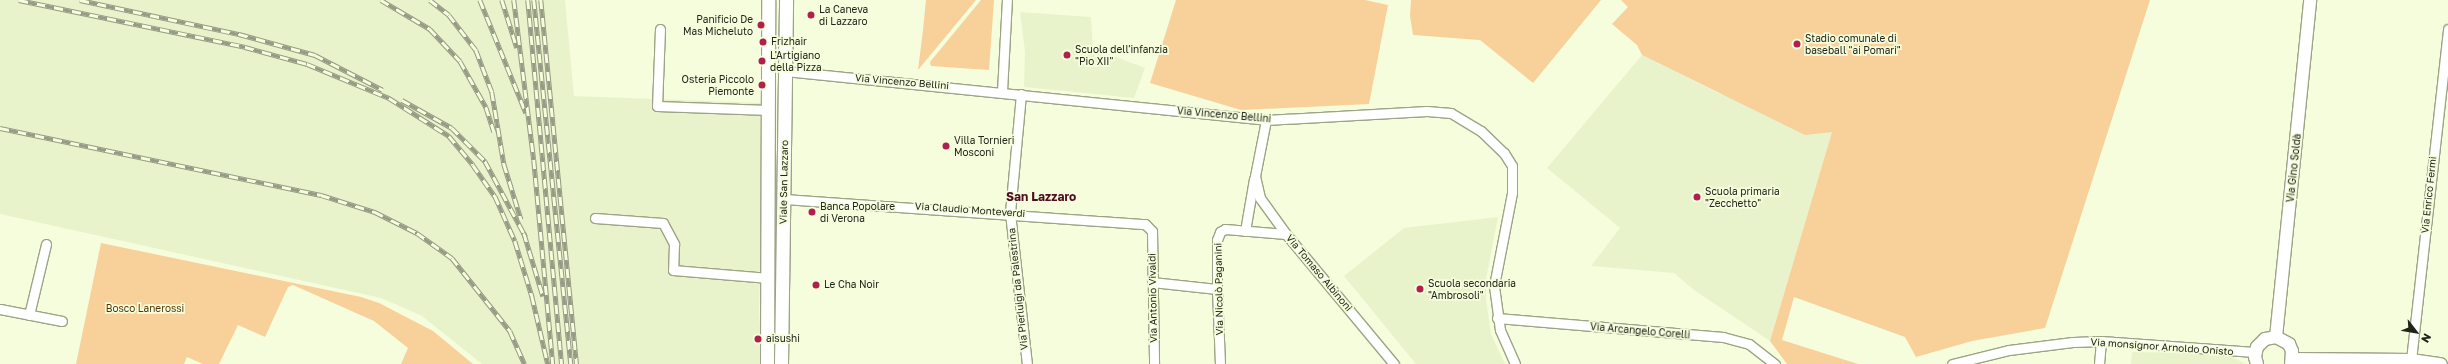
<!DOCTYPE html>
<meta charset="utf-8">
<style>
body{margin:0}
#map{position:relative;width:2448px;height:364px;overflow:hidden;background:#f5fddd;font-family:"Golos Text",sans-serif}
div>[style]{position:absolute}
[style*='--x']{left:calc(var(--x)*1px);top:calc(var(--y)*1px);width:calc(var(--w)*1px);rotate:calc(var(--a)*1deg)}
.built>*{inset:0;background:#e9f3cb}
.green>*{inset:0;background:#f7d09a}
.roads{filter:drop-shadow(1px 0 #9ca485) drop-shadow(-1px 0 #9ca485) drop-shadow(0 1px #9ca485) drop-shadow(0 -1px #9ca485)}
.minor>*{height:9px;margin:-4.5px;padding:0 4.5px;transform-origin:4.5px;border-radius:4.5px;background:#fff}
.tertiary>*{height:12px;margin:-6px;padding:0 6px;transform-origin:6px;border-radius:6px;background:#fff}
.secondary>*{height:13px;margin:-6.5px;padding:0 6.5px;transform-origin:6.5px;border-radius:6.5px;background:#fff}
.rail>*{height:4.5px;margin-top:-2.25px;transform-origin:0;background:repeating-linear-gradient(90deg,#f5fddd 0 9px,#959b84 0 18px);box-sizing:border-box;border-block:1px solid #959b84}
.dots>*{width:11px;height:11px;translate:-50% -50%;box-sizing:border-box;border:2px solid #f5fddd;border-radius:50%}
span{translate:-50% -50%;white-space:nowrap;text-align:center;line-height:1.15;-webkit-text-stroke:3.5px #f5fddd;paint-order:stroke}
.poi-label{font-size:10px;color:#212418}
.left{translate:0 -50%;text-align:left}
.right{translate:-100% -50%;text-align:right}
.street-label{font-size:10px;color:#212418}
.park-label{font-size:10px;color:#533602}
.quarter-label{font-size:12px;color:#510c20;font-weight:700}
.north{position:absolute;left:2396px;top:312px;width:40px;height:40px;-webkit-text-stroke:3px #f5fddd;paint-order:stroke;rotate:121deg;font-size:11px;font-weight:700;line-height:16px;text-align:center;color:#212418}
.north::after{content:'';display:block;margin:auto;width:14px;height:18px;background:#212418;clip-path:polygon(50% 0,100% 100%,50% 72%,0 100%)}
</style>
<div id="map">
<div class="built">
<div style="clip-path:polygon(0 0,565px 0,574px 96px,762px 103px,764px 246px,761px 247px,760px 260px,765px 261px,763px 269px,760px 269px,759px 311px,760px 327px,764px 327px,763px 364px,482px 364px,422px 316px,381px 298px,0 214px)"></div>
<div style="clip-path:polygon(1020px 12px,1091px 17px,1093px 48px,1145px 68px,1134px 98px,1024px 87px,1025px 52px)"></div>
<div style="clip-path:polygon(1642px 55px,1718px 93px,1832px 132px,1770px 341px,1694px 290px,1674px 273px,1591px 266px,1620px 228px,1547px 168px)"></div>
<div style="clip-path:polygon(1498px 217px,1486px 279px,1486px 300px,1491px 334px,1505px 364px,1416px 364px,1344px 276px,1404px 228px)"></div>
<div style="clip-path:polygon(2132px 352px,2196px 353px,2232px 357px,2246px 364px,2131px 364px)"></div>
</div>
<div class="green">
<div style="clip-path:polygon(926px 0,976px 0,918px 70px,923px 30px)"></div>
<div style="clip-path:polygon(981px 0,994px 0,989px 70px,931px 66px,930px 62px)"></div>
<div style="clip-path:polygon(1176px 0,1365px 0,1388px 5px,1369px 104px,1241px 110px,1150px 83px)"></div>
<div style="clip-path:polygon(1411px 0,1601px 0,1533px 83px,1480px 40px,1413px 35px,1410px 16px)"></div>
<div style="clip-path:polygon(1621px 0,2150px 0,2045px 328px,1972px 341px,1916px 357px,1905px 337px,1794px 297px,1782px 340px,1858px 364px,1787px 364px,1770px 341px,1832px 132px,1805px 135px,1642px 55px,1637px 45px,1612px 24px,1628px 7px)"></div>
<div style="clip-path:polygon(101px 243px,361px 297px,379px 303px,433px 331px,473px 364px,401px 364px,408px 348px,374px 321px,293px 285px,288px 287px,265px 337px,238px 325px,219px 364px,203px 364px,187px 357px,184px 364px,76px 364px)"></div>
</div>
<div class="roads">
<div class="minor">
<div style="--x:660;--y:29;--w:77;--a:92.2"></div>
<div style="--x:657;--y:106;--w:112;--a:2"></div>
<div style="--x:785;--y:71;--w:483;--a:5.8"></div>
<div style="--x:1266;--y:120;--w:161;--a:-3.2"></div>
<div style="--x:1427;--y:111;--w:24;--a:5"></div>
<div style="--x:1451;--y:113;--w:35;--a:31"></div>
<div style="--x:1481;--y:131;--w:32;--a:44"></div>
<div style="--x:1504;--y:153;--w:15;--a:58"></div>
<div style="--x:1512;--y:166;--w:27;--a:90"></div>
<div style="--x:1512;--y:193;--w:95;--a:101"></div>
<div style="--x:1494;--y:286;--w:44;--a:82.2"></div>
<div style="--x:1500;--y:330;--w:37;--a:66"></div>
<div style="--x:1002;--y:91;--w:91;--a:-86.9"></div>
<div style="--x:1021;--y:94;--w:120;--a:95.3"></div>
<div style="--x:1010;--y:213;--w:152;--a:83.6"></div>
<div style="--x:1266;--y:120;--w:57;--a:101.1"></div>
<div style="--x:1255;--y:176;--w:23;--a:77"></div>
<div style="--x:1260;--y:198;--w:44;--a:54.2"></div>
<div style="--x:1286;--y:234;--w:169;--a:50.3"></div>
<div style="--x:784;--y:199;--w:362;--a:4"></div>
<div style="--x:1145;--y:224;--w:10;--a:45"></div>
<div style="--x:1152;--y:231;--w:133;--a:89.1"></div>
<div style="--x:595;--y:218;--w:68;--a:4.2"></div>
<div style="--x:663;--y:223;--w:24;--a:62"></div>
<div style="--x:674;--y:244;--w:26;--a:92"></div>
<div style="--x:673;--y:270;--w:96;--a:4.8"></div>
<div style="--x:1245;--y:231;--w:53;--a:-80.2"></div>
<div style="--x:1152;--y:282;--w:65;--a:6.1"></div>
<div style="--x:0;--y:309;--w:63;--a:11"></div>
<div style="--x:29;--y:315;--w:73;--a:-76.5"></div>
<div style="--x:1497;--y:318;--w:227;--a:4.8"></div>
<div style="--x:1723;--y:337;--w:27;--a:15"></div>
<div style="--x:1749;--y:344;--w:33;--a:38"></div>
<div style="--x:2411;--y:360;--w:333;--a:-83.6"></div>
<div style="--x:1220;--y:364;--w:75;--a:-92.3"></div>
<div style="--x:1217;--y:289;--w:49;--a:-90"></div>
<div style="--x:1217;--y:240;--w:9;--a:-69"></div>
<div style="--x:1220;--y:232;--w:6;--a:-31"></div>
<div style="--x:1225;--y:229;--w:61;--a:4.7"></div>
<div style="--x:1952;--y:364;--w:59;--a:-13.8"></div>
<div style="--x:2009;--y:350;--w:64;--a:-7.1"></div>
<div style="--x:2073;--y:342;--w:28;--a:-2"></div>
<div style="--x:2101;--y:341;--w:154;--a:4.1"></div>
<div style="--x:2099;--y:364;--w:23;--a:-85"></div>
</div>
<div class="tertiary">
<div style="--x:2276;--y:337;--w:339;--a:-84.2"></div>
<div style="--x:2292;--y:359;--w:119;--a:0.5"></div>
<div style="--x:2411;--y:360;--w:30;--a:8"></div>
<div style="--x:2257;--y:364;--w:7;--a:-106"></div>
<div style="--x:2255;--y:357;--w:10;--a:-79"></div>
<div style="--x:2257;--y:347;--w:11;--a:-45"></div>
<div style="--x:2265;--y:339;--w:11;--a:-10"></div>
<div style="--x:2276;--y:337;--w:15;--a:28"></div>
<div style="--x:2289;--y:344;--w:8;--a:67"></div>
<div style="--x:2292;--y:351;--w:13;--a:94"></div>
</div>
<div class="secondary">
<div style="--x:767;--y:364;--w:364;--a:-89.8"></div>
<div style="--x:781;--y:364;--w:364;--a:-89.2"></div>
</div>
</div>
<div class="rail">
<div style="--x:19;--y:0;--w:231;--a:11.7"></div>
<div style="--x:245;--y:47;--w:64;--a:15.3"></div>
<div style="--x:307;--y:64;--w:89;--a:22.5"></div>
<div style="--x:389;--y:98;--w:71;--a:32.3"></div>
<div style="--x:449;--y:136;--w:38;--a:50"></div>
<div style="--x:473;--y:165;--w:38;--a:55"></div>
<div style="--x:495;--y:196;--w:49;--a:66"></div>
<div style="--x:515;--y:241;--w:58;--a:72.8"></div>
<div style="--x:532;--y:296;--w:70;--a:76.8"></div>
<div style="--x:80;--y:0;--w:163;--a:12.1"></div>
<div style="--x:239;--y:34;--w:79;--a:15.4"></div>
<div style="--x:315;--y:55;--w:76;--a:27.2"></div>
<div style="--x:381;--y:0;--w:57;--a:30.6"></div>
<div style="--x:430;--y:29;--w:44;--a:46.8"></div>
<div style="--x:460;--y:61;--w:53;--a:60.5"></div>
<div style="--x:486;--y:107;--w:26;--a:72"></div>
<div style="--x:430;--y:0;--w:24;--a:38"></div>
<div style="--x:449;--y:15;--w:44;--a:52.4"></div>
<div style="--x:476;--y:50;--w:45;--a:69.1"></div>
<div style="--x:492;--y:92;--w:73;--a:80.5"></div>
<div style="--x:504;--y:164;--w:58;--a:72.8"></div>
<div style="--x:480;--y:0;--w:122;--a:67.8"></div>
<div style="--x:502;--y:0;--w:50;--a:72.6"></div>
<div style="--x:514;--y:0;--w:161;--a:82.9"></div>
<div style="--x:534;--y:160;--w:205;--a:84.7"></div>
<div style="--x:528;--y:0;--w:366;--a:84.7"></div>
<div style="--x:534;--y:0;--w:366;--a:84.2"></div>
<div style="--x:541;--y:0;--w:366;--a:84.4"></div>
<div style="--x:402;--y:100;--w:57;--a:29.2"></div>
<div style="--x:452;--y:128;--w:47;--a:45"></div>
<div style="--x:485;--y:161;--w:86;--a:61.7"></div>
<div style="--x:0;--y:128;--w:328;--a:11.8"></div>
<div style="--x:321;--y:195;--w:57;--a:17.5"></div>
<div style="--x:375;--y:212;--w:47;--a:26.6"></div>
<div style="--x:417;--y:233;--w:43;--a:35.5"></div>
<div style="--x:452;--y:258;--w:93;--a:51.5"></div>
<div style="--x:510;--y:331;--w:36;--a:66"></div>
<div style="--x:524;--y:233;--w:66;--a:73.2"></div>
</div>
<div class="dots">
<div style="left:811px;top:15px;background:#b1204c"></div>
<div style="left:761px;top:25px;background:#b1204c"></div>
<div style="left:763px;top:42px;background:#b1204c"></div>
<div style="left:1797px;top:44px;background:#b1204c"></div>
<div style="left:1067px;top:55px;background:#b1204c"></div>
<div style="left:762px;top:61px;background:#b1204c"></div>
<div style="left:762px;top:85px;background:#b1204c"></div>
<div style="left:946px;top:146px;background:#b1204c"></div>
<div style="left:1697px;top:197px;background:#b1204c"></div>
<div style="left:812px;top:212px;background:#b1204c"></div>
<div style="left:816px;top:285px;background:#b1204c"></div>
<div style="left:1420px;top:289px;background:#b1204c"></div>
<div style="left:758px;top:339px;background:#b1204c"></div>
</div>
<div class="poi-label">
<span class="left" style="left:819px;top:15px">La Caneva<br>di Lazzaro</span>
<span class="right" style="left:753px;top:25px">Panificio De<br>Mas Micheluto</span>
<span class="left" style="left:1805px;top:44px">Stadio comunale di<br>baseball "ai Pomari"</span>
<span class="left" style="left:771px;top:42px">Frizhair</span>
<span class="left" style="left:1075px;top:55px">Scuola dell'infanzia<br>"Pio XII"</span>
<span class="left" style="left:770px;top:61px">L'Artigiano<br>della Pizza</span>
<span class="right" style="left:754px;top:85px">Osteria Piccolo<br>Piemonte</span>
<span class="left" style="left:954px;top:146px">Villa Tornieri<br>Mosconi</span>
<span class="left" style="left:1705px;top:197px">Scuola primaria<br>"Zecchetto"</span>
<span class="left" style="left:820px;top:212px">Banca Popolare<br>di Verona</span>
<span class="left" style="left:1428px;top:289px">Scuola secondaria<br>"Ambrosoli"</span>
<span class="left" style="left:824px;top:285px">Le Cha Noir</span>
<span class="left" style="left:766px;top:339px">aisushi</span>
</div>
<div class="street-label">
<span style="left:902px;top:82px;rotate:5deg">Via Vincenzo Bellini</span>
<span style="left:1224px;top:115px;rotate:5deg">Via Vincenzo Bellini</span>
<span style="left:2294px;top:168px;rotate:-84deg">Via Gino Soldà</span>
<span style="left:784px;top:182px;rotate:-89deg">Viale San Lazzaro</span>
<span style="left:2429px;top:195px;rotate:-84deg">Via Enrico Fermi</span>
<span style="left:970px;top:210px;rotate:4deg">Via Claudio Monteverdi</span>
<span style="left:1319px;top:273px;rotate:50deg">Via Tomaso Albinoni</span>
<span style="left:1018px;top:289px;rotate:-96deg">Via Pierluigi da Palestrina</span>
<span style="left:1219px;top:289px;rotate:-91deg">Via Nicolò Paganini</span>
<span style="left:1153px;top:298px;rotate:-91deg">Via Antonio Vivaldi</span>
<span style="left:1640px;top:331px;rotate:5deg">Via Arcangelo Corelli</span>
<span style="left:2162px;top:347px;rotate:4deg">Via monsignor Arnoldo Onisto</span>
</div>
<div class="park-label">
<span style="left:145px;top:309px">Bosco Lanerossi</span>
</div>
<div class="quarter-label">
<span style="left:1041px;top:197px">San Lazzaro</span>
</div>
<div class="north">N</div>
</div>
